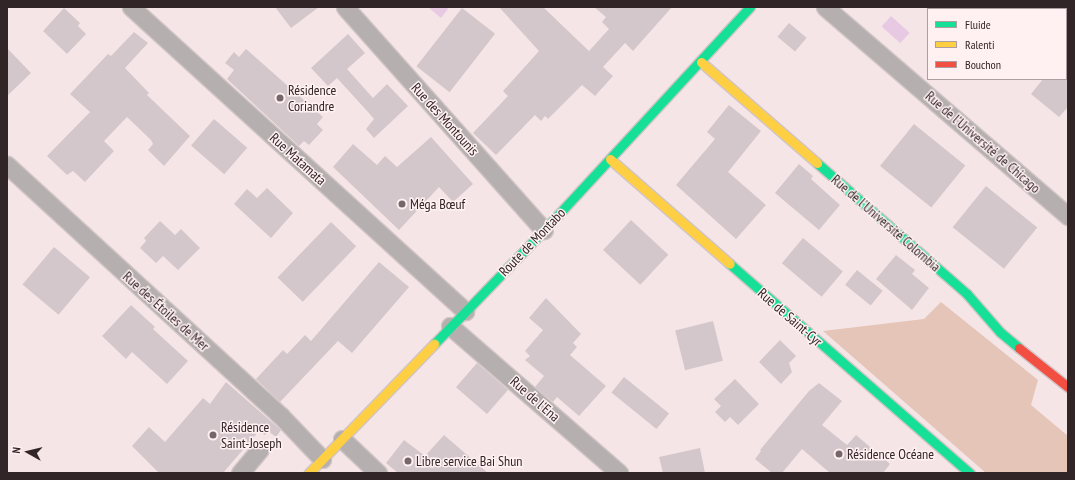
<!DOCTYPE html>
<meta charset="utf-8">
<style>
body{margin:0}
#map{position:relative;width:1075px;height:480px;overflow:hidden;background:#f5e5e7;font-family:"PT Sans Narrow",sans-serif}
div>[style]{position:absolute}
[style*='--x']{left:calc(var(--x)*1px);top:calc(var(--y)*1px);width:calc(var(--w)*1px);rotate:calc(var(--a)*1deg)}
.forest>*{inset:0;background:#e5c5b7}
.water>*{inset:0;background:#e8c9e3;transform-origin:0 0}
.building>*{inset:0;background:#d4c7cb;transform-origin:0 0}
.roads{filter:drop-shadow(1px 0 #d0c4c5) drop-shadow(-1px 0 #d0c4c5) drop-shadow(0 1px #d0c4c5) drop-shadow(0 -1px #d0c4c5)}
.street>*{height:17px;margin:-8.5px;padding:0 8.5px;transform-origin:8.5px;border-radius:8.5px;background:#b5afaf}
.fast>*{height:9px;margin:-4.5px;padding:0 4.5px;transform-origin:4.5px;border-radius:4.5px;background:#16e098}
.slow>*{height:9px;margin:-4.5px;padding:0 4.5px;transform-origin:4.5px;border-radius:4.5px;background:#ffcf43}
.jam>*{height:9px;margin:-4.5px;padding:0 4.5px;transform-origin:4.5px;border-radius:4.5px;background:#f24e42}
.dots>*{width:11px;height:11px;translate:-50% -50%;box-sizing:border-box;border:2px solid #fff0f2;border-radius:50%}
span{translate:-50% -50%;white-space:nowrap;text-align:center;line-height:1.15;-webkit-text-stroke:3px #fff0f2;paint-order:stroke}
.poi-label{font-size:14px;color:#322527}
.left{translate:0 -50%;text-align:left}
.street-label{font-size:14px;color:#322527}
.frame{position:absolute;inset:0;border:8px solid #322527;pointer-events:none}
.legend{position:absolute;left:927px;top:8px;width:140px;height:72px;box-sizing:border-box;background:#fff0f2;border:1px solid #ad9fa1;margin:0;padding:5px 7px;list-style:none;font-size:12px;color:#322527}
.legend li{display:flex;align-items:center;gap:8px;height:20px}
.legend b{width:20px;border:1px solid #ad9fa1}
.north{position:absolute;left:8px;top:432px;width:40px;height:40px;-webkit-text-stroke:3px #fff0f2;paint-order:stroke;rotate:278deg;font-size:11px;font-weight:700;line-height:16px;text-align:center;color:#322527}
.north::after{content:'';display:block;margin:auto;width:14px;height:18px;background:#322527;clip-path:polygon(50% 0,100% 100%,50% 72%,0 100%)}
</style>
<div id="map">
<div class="forest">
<div style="clip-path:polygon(941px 302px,1038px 380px,1031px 405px,1068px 436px,1068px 473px,986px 473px,823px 331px,924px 319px)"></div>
</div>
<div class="water">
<div style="clip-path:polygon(428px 7px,446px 7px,448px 9px,441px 18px)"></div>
<div style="left:891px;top:16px;width:25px;height:14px;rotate:42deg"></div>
</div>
<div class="building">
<div style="clip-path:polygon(275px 7px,319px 7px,291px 28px)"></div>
<div style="clip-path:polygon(499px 7px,543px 7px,589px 51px,609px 29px,602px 22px,606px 17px,594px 7px,672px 7px,633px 51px,625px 43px,603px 67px,613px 76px,595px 96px,582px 85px,548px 119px,545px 116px,541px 121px,535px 115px,496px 155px,473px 133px,508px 96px,503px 91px,539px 51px)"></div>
<div style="clip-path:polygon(64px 8px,80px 23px,78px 26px,86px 34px,67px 54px,43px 31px)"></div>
<div style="left:462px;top:8px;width:42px;height:74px;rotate:38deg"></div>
<div style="left:789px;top:23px;width:23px;height:18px;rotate:40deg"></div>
<div style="clip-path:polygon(134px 32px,148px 43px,125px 68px,149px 93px,147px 95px,190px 136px,164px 166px,148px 150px,153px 144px,151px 140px,127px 117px,104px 141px,114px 151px,85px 182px,73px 171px,67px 175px,47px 156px,90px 112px,70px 94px,108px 54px,111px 56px)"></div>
<div style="clip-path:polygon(348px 34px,365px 53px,347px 69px,373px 98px,387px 84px,408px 106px,374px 138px,366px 129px,374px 119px,368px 112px,337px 78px,328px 86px,311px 68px)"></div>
<div style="clip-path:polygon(7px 48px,31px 73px,7px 96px)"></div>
<div style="clip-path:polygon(246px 49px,323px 117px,317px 124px,323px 130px,309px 145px,304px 141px,299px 146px,227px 79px,234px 70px,225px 63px,234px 52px,239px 57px)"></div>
<div style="clip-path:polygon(1043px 79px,1068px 79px,1068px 107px,1059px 117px,1031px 94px)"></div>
<div style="clip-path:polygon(729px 105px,761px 131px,728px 172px,766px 205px,736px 239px,676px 185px,715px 139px,707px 132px)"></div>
<div style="left:214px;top:119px;width:44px;height:35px;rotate:41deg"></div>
<div style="left:914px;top:124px;width:66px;height:54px;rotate:39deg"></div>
<div style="clip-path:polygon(431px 137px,473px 184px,453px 202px,439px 187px,399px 230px,333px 167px,353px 144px,377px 165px,385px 156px,397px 167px)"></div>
<div style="clip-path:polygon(799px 164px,813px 176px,811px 179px,840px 205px,819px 230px,775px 193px)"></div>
<div style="left:986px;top:186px;width:66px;height:53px;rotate:39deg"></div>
<div style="clip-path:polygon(267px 188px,293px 213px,271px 238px,234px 204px,247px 189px,257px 198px)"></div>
<div style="left:631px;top:220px;width:51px;height:41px;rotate:43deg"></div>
<div style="clip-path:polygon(160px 221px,175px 235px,181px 229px,200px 248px,178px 270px,163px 256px,156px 263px,140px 248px,146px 241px,144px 238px)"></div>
<div style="left:331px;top:222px;width:35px;height:77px;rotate:44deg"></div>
<div style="left:803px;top:238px;width:52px;height:33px;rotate:40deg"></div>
<div style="left:54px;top:247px;width:47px;height:49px;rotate:40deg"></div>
<div style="clip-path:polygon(896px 255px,915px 270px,912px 274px,929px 288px,912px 310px,876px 279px)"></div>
<div style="clip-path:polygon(379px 262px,409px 287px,352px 353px,338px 341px,280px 402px,256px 379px,283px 350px,287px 354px,305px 335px,311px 341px)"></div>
<div style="left:857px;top:270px;width:33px;height:19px;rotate:39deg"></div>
<div style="clip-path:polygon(546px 298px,581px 334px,573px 343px,577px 347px,570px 355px,606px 386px,579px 416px,557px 397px,553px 402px,535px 387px,544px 376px,525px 360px,530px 356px,525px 351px,543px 330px,529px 318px)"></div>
<div style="clip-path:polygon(131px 305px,155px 327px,153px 329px,188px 361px,167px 384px,132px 352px,126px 359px,102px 336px)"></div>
<div style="left:713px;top:321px;width:41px;height:39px;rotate:76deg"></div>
<div style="clip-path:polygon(780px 340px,796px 356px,789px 363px,792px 372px,781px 384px,759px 362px)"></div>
<div style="left:477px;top:363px;width:41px;height:32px;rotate:41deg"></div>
<div style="left:624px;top:377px;width:58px;height:20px;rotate:39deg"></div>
<div style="clip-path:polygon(735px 379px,759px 404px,738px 425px,730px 417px,725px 422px,715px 412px,721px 406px,714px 399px)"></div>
<div style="clip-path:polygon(226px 382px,281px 430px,276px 437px,268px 431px,265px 435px,259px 431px,223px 473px,159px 473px,132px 446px,149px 427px,165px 442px,203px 398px,210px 404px)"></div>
<div style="clip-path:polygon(819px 383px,842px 401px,822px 425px,847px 445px,856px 435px,890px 464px,883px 473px,830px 473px,802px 449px,782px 473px,772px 473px,755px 459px,761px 451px,760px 450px,809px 391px)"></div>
<div style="clip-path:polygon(444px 435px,488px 473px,398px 473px,386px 463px,404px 440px,425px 456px)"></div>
<div style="clip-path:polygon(700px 448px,705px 473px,663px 473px,659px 457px)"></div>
</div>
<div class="roads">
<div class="street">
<div style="--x:131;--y:7;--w:452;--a:42.3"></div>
<div style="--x:345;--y:7;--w:299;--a:48.3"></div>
<div style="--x:825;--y:7;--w:321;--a:40.7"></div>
<div style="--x:7;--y:165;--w:370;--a:42.5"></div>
<div style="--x:280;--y:415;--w:61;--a:46.3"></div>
<div style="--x:450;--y:326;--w:224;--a:41"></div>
<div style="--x:342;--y:439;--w:50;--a:43.4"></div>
<div style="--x:240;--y:473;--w:31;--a:-50"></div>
</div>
<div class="fast">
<div style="--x:817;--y:163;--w:199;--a:41.1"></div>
<div style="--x:967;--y:294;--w:50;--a:49"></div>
<div style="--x:1000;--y:332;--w:25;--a:40"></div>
<div style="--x:730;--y:264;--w:318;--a:41.1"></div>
<div style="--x:434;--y:344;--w:158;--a:-46"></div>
<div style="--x:544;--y:230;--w:304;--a:-47.3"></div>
</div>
<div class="slow">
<div style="--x:701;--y:62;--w:154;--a:41"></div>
<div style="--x:610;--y:159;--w:159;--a:41.2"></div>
<div style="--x:309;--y:473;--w:180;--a:-45.9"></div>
</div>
<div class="jam">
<div style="--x:1019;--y:348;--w:63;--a:38.5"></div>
</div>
</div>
<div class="dots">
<div style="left:280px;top:98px;background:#76686a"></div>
<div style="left:402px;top:204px;background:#76686a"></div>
<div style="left:213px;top:435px;background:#76686a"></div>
<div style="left:839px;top:454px;background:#76686a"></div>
<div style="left:408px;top:461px;background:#76686a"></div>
</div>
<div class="poi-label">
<span class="left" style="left:288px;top:98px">Résidence<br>Coriandre</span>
<span class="left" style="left:410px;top:204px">Méga Bœuf</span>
<span class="left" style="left:221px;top:435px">Résidence<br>Saint-Joseph</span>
<span class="left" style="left:847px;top:454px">Résidence Océane</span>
<span class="left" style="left:416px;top:461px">Libre service Bai Shun</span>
</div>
<div class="street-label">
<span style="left:445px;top:119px;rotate:48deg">Rue des Montounis</span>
<span style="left:983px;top:142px;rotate:41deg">Rue de l’Université de Chicago</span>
<span style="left:298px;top:159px;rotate:42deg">Rue Matamata</span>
<span style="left:886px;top:223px;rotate:41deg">Rue de l'Université Colombia</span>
<span style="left:532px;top:242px;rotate:-46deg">Route de Montabo</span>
<span style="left:166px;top:311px;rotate:42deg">Rue des Étoiles de Mer</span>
<span style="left:790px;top:317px;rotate:41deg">Rue de Saint-Cyr</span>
<span style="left:535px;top:399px;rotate:41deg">Rue de l'Ena</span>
</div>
<div class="frame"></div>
<ul class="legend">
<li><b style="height:5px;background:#16e098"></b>Fluide</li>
<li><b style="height:5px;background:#ffcf43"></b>Ralenti</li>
<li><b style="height:5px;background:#f24e42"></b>Bouchon</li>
</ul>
<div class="north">N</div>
</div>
